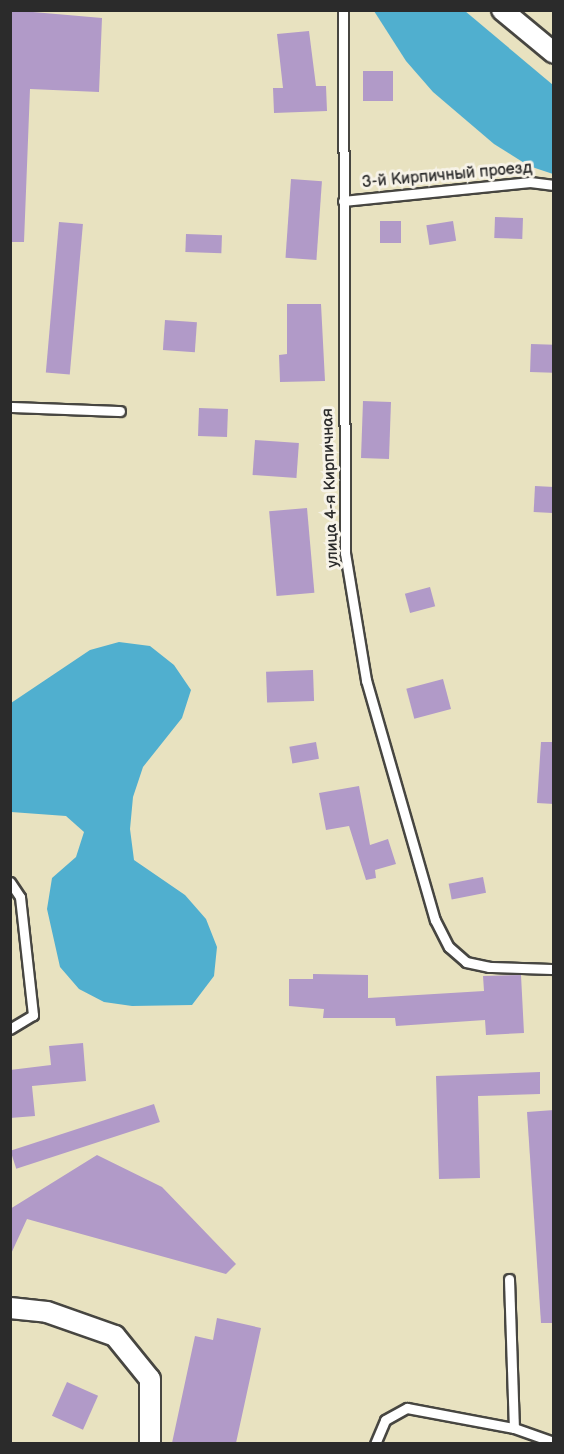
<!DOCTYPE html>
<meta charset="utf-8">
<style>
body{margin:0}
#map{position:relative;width:564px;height:1454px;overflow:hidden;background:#e8e2c0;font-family:"Balsamiq Sans",sans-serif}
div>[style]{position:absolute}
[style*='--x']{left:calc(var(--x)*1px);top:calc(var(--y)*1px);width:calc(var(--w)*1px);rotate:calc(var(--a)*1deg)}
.water>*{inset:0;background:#50afcf}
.building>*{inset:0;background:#b19ac8;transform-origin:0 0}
.roads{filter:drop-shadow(2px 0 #474641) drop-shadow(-2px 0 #474641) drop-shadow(0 2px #474641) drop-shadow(0 -2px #474641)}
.service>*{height:9px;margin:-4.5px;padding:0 4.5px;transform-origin:4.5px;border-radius:4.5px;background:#fff}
.minor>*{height:20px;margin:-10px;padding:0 10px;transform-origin:10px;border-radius:10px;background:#fff}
span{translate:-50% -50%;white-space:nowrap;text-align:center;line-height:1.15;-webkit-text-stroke:6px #f7f3e8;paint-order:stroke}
.street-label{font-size:16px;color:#2b2b2b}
.frame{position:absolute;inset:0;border:12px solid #2b2b2b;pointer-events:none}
</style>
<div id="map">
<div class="water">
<div style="clip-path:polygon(374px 11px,465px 11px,553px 85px,553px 174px,529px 166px,494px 144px,433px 92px,406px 61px)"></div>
<div style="clip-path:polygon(119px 642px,150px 646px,174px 665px,191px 690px,182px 718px,143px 767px,133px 797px,130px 829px,134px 860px,185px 895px,206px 919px,217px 947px,214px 976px,192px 1005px,132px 1006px,104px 1002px,79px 989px,60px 967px,47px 909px,52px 878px,76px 857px,84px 832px,66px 816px,11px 812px,11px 703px,90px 650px)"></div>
</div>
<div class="building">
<div style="clip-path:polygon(10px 10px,102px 18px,99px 92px,30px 89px,24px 242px,10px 242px)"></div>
<div style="clip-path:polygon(309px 31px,316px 86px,326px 86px,327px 111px,274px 113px,273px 88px,283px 88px,277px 34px)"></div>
<div style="left:363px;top:71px;width:30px;height:30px"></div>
<div style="left:291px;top:179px;width:31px;height:79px;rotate:4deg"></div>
<div style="left:495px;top:217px;width:28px;height:21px;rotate:2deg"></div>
<div style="left:380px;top:221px;width:21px;height:22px"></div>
<div style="left:453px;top:221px;width:20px;height:27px;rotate:81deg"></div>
<div style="left:59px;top:222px;width:24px;height:151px;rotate:5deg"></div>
<div style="left:186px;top:234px;width:36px;height:18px;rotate:2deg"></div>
<div style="clip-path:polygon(287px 304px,321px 304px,325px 381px,280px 382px,279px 355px,287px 354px)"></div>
<div style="left:165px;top:320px;width:32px;height:30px;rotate:4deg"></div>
<div style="left:531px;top:344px;width:23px;height:28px;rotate:2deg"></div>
<div style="left:363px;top:401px;width:28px;height:57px;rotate:2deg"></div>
<div style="left:199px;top:408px;width:29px;height:28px;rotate:2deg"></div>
<div style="left:255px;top:440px;width:44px;height:35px;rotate:4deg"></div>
<div style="left:535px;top:486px;width:19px;height:26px;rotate:3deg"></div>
<div style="left:307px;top:508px;width:85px;height:38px;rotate:85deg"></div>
<div style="left:430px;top:587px;width:20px;height:26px;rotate:75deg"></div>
<div style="left:313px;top:670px;width:31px;height:47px;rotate:88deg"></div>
<div style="left:443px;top:679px;width:31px;height:38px;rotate:75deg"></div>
<div style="left:316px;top:742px;width:17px;height:27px;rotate:80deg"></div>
<div style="clip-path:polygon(541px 742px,554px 742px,554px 804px,537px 803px)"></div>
<div style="clip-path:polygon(359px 786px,370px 845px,388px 839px,396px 864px,375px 870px,376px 878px,366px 880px,349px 826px,326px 830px,319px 793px)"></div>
<div style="left:483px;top:877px;width:16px;height:35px;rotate:79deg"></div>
<div style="clip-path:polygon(313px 974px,368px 975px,368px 998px,484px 991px,483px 976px,521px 975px,524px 1033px,486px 1035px,485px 1020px,396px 1026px,395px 1018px,323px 1018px,324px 1009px,289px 1006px,289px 979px,313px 979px)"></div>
<div style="clip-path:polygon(83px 1043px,86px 1081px,32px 1086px,35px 1116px,10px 1118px,10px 1070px,51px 1065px,49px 1046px)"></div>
<div style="clip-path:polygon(540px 1072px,540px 1094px,478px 1096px,480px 1178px,439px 1179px,436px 1076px)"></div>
<div style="left:154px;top:1104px;width:19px;height:151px;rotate:72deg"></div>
<div style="clip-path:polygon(554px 1110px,554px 1323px,541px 1323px,527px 1112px)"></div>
<div style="clip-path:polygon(97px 1155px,162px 1187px,236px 1264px,226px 1274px,27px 1219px,10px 1256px,10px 1209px)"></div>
<div style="clip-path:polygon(217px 1318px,261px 1328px,236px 1443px,172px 1443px,195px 1336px,213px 1340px)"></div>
<div style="left:67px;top:1382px;width:34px;height:37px;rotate:24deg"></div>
</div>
<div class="roads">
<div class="service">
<div style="--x:343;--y:10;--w:543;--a:89.79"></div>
<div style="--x:345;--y:553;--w:129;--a:80.6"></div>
<div style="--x:366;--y:680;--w:250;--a:74"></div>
<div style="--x:435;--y:920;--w:30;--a:63"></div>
<div style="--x:449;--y:947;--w:23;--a:41"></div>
<div style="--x:466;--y:962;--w:24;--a:12"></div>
<div style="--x:489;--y:967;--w:65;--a:1.8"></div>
<div style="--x:343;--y:201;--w:188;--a:-5.8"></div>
<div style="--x:530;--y:182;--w:24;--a:7"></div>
<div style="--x:10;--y:407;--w:110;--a:2.1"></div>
<div style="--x:10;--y:882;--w:18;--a:56"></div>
<div style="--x:20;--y:897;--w:119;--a:83.7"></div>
<div style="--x:33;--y:1015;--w:27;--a:149"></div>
<div style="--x:509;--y:1279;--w:149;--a:88.1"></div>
<div style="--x:375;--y:1444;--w:26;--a:-67"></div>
<div style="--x:385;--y:1420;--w:25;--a:-29"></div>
<div style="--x:407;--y:1408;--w:109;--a:10.6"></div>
<div style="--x:514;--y:1428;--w:42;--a:19.3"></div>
</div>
<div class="minor">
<div style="--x:502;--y:10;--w:67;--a:39.6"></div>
<div style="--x:10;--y:1308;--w:37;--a:6"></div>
<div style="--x:47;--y:1312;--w:72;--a:19.4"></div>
<div style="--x:115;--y:1336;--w:55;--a:50.9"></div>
<div style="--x:150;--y:1379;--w:65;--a:90"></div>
</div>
</div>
<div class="street-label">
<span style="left:447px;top:176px;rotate:-5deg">3-й Кирпичный проезд</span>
<span style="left:331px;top:488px;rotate:-92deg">улица 4-я Кирпичная</span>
</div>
<div class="frame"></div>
</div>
